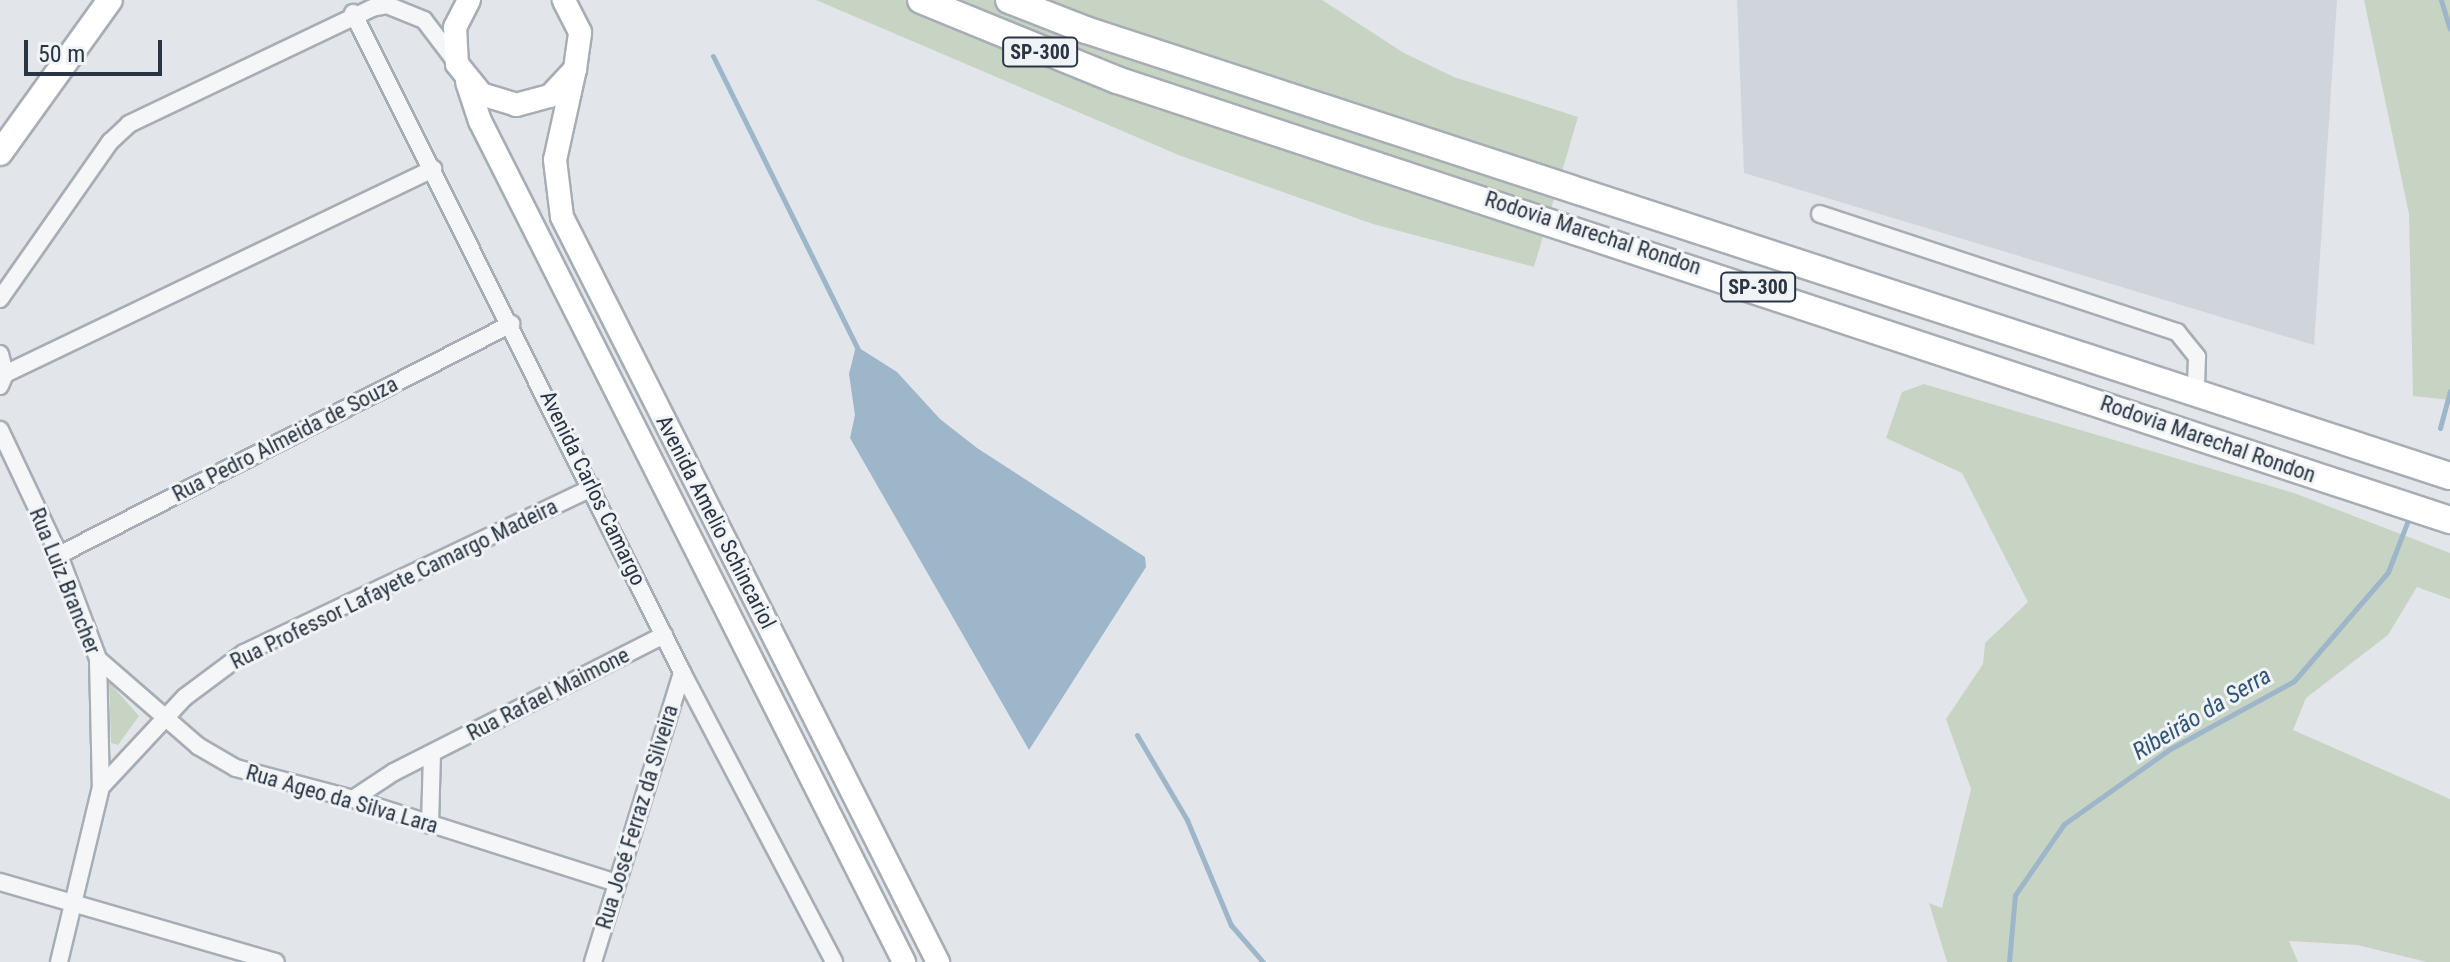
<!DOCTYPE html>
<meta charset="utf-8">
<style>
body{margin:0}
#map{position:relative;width:2450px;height:962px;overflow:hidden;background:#e2e6ea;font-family:"Roboto Condensed",sans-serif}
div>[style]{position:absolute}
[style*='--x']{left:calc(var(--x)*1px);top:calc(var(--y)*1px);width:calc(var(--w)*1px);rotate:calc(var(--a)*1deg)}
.built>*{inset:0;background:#d0d5dc}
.green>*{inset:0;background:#c8d4c3}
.water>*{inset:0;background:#9db6c9}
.stream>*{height:5px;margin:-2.5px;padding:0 2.5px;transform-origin:2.5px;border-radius:2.5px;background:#9db6c9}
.roads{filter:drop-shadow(2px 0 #a7adb4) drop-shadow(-2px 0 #a7adb4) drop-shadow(0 2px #a7adb4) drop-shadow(0 -2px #a7adb4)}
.minor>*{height:16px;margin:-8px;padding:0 8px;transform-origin:8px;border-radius:8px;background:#f4f6f8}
.secondary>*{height:22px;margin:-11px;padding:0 11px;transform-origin:11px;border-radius:11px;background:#fff}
.primary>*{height:24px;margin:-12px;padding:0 12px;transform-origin:12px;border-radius:12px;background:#fff}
.trunk>*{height:26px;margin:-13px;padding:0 13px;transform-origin:13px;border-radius:13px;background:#fff}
span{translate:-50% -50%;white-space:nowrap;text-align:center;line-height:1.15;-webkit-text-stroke:6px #f1f4f7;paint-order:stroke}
.shield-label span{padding:2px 6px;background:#f1f4f7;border:2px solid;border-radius:6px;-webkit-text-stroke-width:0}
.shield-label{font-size:20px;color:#2a3442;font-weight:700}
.street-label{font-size:22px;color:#2a3442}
.water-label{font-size:24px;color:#345675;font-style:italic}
.scale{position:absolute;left:24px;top:40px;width:138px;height:36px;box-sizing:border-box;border:4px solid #2a3442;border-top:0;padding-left:10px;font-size:24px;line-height:28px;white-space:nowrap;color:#2a3442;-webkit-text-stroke:6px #f1f4f7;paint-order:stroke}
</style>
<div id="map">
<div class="built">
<div style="clip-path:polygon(1737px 0,2337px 0,2314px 345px,1744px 173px)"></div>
</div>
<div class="green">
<div style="clip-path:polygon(816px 0,1322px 0,1404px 53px,1454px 77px,1578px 117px,1534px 267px,1373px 224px,1181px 156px)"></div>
<div style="clip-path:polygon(2364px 0,2450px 0,2450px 400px,2413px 396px,2409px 214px)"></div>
<div style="clip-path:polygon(1924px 384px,2294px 493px,2450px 553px,2450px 599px,2417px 587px,2388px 635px,2306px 698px,2293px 730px,2450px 799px,2450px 962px,2427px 962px,2357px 945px,2289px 941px,2298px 962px,1947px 962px,1929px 903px,1942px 908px,1971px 789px,1946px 719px,1983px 664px,1985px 643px,2028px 602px,1962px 473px,1886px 438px,1902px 392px)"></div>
<div style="clip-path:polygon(109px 682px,139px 716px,118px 745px,111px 743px)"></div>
</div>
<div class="water">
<div style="clip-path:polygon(856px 346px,897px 372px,940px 419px,977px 448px,1145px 557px,1146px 567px,1029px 750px,850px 438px,855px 415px,849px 374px)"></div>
</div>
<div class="stream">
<div style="--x:2441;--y:0;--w:30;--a:73"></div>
<div style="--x:713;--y:56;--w:327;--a:63.7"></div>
<div style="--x:2440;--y:428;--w:38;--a:-75"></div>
<div style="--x:1137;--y:735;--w:99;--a:59.5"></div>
<div style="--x:1187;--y:820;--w:114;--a:67.3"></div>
<div style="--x:1231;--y:925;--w:49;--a:49.1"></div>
<div style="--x:2009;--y:962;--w:67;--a:-84.9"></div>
<div style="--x:2015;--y:895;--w:86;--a:-55.4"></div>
<div style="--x:2064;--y:824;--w:130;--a:-35.3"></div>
<div style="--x:2170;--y:749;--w:141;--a:-28.7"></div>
<div style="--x:2294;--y:681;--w:144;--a:-49.2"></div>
<div style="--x:2388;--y:572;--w:61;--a:-68.9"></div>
</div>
<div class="roads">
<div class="minor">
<div style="--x:353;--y:13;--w:737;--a:63.47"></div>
<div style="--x:682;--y:672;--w:327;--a:62.3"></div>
<div style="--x:1820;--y:214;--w:376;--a:18.3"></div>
<div style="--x:2177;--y:332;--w:32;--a:51"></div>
<div style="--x:2197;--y:357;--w:34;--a:92"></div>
<div style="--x:0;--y:299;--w:192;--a:-55"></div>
<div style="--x:110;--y:142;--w:26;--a:-43"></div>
<div style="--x:129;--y:124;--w:269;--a:-25.5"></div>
<div style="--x:372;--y:8;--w:15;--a:-11"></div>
<div style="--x:387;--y:5;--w:40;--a:22"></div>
<div style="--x:424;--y:20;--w:53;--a:52.7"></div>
<div style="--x:0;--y:354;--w:21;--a:76"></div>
<div style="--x:5;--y:374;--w:13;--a:113"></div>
<div style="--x:5;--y:374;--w:475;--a:-25.6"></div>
<div style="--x:0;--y:430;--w:138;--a:64.7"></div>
<div style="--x:59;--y:555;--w:111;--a:69.4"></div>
<div style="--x:98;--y:659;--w:128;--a:88.7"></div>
<div style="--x:59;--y:555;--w:508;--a:-27.07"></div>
<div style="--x:98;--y:659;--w:133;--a:41"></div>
<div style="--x:198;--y:746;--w:44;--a:30.1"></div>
<div style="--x:236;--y:768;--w:121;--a:14.8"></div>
<div style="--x:353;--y:799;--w:277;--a:17.7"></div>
<div style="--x:353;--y:799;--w:49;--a:-33.4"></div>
<div style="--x:394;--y:772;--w:303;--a:-26.9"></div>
<div style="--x:430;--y:825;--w:71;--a:-88.4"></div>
<div style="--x:0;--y:882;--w:287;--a:16.2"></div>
<div style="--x:59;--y:962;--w:180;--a:-76.5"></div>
<div style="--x:101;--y:787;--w:123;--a:-47"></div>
<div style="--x:185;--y:697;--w:74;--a:-36.7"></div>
<div style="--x:244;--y:653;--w:386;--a:-25.4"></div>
<div style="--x:593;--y:962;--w:303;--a:-72.9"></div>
</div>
<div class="secondary">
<div style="--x:469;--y:0;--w:30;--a:117"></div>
<div style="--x:455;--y:27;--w:37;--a:87"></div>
<div style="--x:457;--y:64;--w:38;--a:51"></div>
<div style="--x:481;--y:94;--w:37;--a:17"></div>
<div style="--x:516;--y:105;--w:35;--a:-15"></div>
<div style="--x:550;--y:96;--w:37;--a:-47"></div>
<div style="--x:575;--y:69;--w:37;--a:-82"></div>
<div style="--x:580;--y:32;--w:36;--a:-117"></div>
<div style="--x:575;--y:69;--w:93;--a:102.4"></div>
<div style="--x:555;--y:160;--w:57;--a:83"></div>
<div style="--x:562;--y:217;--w:835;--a:63.22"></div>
<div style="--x:467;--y:82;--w:41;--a:71.6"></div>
<div style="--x:480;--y:121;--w:942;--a:63.24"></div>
</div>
<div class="primary">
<div style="--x:0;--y:153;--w:188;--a:-54.3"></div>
</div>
<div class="trunk">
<div style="--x:921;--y:0;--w:212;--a:22.2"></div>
<div style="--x:1117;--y:80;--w:1404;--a:18.27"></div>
<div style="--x:1009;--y:0;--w:83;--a:21.3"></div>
<div style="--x:1086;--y:30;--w:1435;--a:18.11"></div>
</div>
</div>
<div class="shield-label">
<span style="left:1040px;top:52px">SP-300</span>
<span style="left:1758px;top:287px">SP-300</span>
</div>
<div class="street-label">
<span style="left:1593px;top:233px;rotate:18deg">Rodovia Marechal Rondon</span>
<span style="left:285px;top:439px;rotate:-27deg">Rua Pedro Almeida de Souza</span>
<span style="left:2208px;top:439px;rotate:19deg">Rodovia Marechal Rondon</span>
<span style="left:593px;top:488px;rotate:64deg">Avenida Carlos Camargo</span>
<span style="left:716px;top:522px;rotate:63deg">Avenida Amelio Schincariol</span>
<span style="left:65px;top:581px;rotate:68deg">Rua Luiz Brancher</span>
<span style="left:394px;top:584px;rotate:-26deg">Rua Professor Lafayete Camargo Madeira</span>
<span style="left:548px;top:694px;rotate:-27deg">Rua Rafael Maimone</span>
<span style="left:342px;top:799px;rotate:16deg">Rua Ageo da Silva Lara</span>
<span style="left:637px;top:817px;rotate:-73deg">Rua José Ferraz da Silveira</span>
</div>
<div class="water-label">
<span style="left:2202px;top:714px;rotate:-31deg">Ribeirão da Serra</span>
</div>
<div class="scale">50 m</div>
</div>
